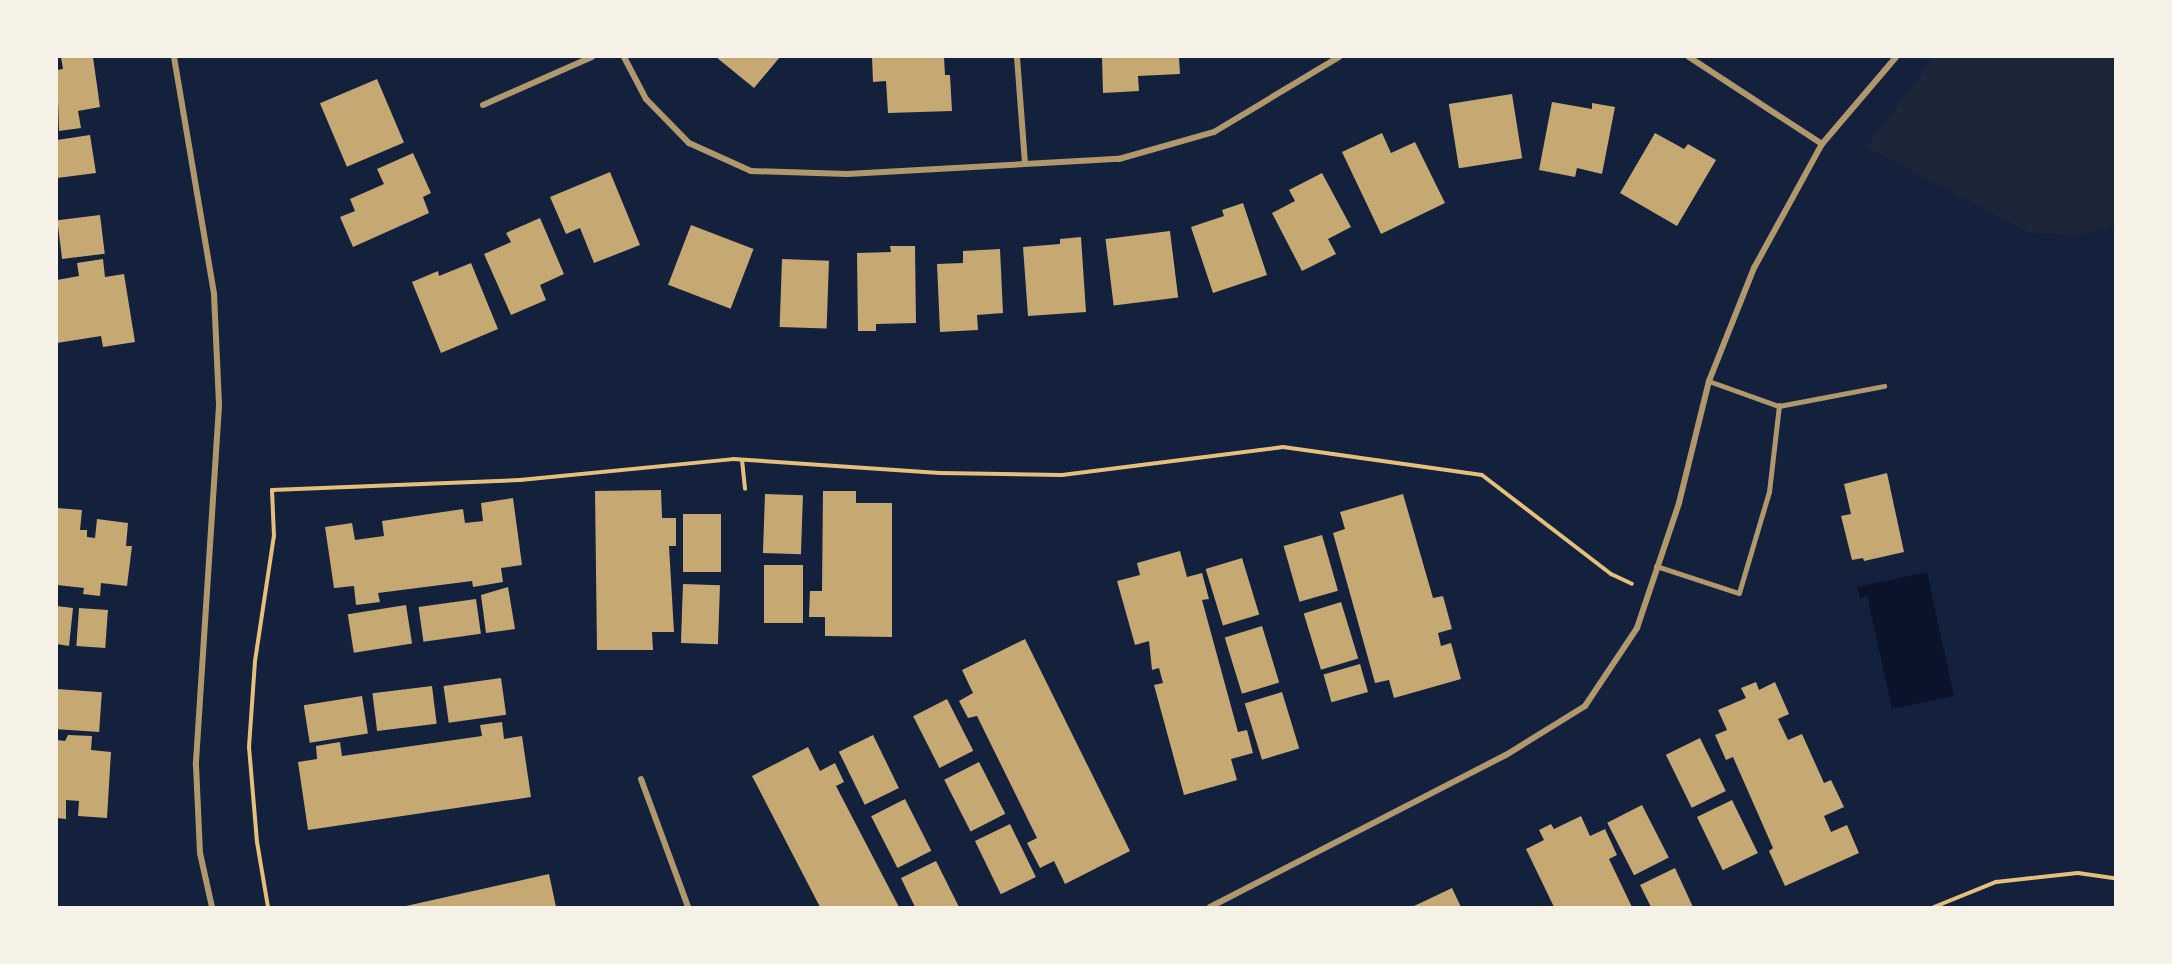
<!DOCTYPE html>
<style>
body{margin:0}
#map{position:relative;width:2172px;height:964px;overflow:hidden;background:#14213d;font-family:"PT Sans",sans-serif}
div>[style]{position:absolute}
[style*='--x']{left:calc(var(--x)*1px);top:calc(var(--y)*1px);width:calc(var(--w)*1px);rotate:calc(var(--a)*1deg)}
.green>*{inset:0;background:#1d2539}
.water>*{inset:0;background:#0b132b}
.building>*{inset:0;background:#c6a872;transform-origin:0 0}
.path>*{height:4px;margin:-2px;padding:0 2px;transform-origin:2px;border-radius:2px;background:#e5c07b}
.service>*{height:4.5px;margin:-2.25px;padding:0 2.25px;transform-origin:2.25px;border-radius:2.25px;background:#b1986c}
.minor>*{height:6px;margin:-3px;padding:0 3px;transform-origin:3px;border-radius:3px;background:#b1986c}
span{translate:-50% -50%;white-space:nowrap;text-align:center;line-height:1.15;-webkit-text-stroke:6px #f6f1e7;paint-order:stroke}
.frame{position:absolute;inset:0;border:58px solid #f6f1e7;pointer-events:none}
</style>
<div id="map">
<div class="green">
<div style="clip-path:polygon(1934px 57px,2115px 57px,2115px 224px,2080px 235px,2030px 233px,1866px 147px)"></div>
</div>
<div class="water">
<div style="clip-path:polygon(1927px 572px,1954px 696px,1892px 709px,1867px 596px,1860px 598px,1857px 587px)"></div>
</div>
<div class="building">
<div style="clip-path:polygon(61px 57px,93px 57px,100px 107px,78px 111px,81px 128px,59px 131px,57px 70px,63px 69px)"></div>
<div style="clip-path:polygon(716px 57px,780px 57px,754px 88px)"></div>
<div style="clip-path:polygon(872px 57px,944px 57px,945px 75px,950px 75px,952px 111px,888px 113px,886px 81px,873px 82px)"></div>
<div style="clip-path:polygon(1102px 57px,1179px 57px,1180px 74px,1138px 76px,1139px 91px,1103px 93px)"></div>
<div style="left:377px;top:79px;width:69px;height:62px;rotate:67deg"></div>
<div style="left:1512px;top:94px;width:65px;height:64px;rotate:81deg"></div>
<div style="clip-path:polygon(1552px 102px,1592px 109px,1592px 103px,1615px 107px,1602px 174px,1577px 168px,1575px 177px,1539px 170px)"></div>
<div style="clip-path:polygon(1382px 133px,1391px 153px,1415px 142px,1445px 203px,1381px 234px,1342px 152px)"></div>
<div style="clip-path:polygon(1655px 133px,1684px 149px,1688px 144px,1716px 160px,1677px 226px,1620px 193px)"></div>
<div style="clip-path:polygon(90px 135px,96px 173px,57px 178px,57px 140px)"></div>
<div style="clip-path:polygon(413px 153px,431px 193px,423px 197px,429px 213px,353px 247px,340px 217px,355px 211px,350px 199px,384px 184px,377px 169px)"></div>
<div style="clip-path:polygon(610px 172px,640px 245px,594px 263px,580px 228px,566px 234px,550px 197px)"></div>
<div style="clip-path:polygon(1322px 173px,1351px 227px,1328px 239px,1336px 254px,1302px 271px,1272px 213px,1295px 201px,1289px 190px)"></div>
<div style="clip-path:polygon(1243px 203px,1267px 275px,1213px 293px,1191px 227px,1224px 216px,1222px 210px)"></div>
<div style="left:100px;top:215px;width:39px;height:43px;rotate:83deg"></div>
<div style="clip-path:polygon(540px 218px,564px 274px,540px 285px,546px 300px,511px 315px,484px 254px,511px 242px,506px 233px)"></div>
<div style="left:691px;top:225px;width:67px;height:64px;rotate:21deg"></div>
<div style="left:1170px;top:231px;width:67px;height:65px;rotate:83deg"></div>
<div style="clip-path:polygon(1081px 237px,1086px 312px,1028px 316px,1023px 247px,1060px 244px,1060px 239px)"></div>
<div style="clip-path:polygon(890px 246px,915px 246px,916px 323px,876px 324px,876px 331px,858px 331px,857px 253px,891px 252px)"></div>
<div style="clip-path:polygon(1000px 249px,1003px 313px,977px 315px,978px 330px,940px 332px,937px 264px,963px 263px,963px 251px)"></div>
<div style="clip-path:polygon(103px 259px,105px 277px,124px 274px,135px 342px,103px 347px,101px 336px,57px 343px,57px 280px,79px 276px,77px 263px)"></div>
<div style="left:782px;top:259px;width:47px;height:68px;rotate:2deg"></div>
<div style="clip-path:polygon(471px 263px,498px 329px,441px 353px,412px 282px,438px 271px,439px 276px)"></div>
<div style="clip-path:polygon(1887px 473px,1904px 552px,1864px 561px,1863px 558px,1852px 560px,1841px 516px,1851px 514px,1844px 484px)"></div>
<div style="clip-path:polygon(661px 490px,662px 518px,676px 518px,676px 546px,669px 546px,674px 632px,652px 632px,653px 650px,597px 650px,595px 491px)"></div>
<div style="clip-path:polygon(823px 491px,856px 491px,856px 503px,892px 503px,892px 637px,825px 636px,825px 617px,809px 617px,810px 591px,822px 591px)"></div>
<div style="left:765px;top:494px;width:38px;height:59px;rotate:2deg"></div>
<div style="clip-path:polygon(1403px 494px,1433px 598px,1443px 596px,1452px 629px,1438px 633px,1441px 646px,1451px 643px,1461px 679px,1394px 698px,1389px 680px,1375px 683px,1333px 533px,1345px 529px,1340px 512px)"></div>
<div style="clip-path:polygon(513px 498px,522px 565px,501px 568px,503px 582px,473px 587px,472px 581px,378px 593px,380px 602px,356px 605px,354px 586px,334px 588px,325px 527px,352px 523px,355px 540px,384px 536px,382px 521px,463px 509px,465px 523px,483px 521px,481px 503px)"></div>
<div style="clip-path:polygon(57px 508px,82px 510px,80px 530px,87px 530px,87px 537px,95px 538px,97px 519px,128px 523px,126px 546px,132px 546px,127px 586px,101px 583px,100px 596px,83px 594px,84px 588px,57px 585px)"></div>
<div style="left:683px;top:514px;width:38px;height:58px"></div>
<div style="left:1322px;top:535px;width:58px;height:40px;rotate:74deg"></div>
<div style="clip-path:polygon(1180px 551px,1187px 577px,1202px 573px,1209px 599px,1202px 600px,1238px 732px,1247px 730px,1253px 753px,1231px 759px,1237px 780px,1184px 795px,1154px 685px,1163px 683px,1159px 668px,1152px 670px,1149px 641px,1135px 645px,1117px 581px,1140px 575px,1137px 563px)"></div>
<div style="left:1242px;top:558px;width:59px;height:38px;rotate:73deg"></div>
<div style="left:764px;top:565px;width:39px;height:58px"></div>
<div style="left:683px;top:584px;width:37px;height:59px;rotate:2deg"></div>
<div style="clip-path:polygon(508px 587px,515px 629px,486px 633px,481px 595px)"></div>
<div style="left:476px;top:599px;width:35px;height:58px;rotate:82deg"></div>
<div style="left:1341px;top:602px;width:59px;height:39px;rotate:73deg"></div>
<div style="left:406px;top:605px;width:39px;height:59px;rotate:81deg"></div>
<div style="clip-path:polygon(57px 606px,73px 608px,69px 646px,57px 644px)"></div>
<div style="left:79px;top:608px;width:29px;height:38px;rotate:4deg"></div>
<div style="left:1262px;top:626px;width:59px;height:39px;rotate:73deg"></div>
<div style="clip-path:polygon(1025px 639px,1130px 851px,1065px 884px,1054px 861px,1040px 868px,1027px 843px,1037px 838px,977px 716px,968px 718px,959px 701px,973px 693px,962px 670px)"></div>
<div style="left:1360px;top:664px;width:29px;height:38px;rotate:74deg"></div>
<div style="left:501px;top:678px;width:37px;height:58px;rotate:82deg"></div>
<div style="clip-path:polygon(1756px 682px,1759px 690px,1775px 682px,1789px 714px,1778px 719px,1788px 740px,1802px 734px,1824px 783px,1831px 780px,1844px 807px,1824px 816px,1831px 832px,1847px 825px,1859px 853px,1785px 886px,1769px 851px,1773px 848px,1733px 757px,1726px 760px,1715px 735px,1727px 730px,1718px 710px,1746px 698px,1741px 688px)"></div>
<div style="left:432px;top:686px;width:38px;height:60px;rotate:83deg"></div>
<div style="left:57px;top:689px;width:45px;height:40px;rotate:4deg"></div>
<div style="left:1282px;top:692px;width:59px;height:39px;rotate:73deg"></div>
<div style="left:362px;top:696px;width:38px;height:59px;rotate:81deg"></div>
<div style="left:947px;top:699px;width:58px;height:38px;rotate:63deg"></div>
<div style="clip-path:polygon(502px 722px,504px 739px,522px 736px,531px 797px,308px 830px,298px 762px,317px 759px,316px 746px,340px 742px,342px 756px,482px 736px,480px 725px)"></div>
<div style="clip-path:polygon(68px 735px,92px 736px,91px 750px,111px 752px,107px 818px,78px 816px,79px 801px,66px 800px,66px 819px,57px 818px,57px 740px,65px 741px)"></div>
<div style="left:873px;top:735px;width:59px;height:38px;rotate:64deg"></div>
<div style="left:1700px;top:738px;width:59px;height:38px;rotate:64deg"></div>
<div style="clip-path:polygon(808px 747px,820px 771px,835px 763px,844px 782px,836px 786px,899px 907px,820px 907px,752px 776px)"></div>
<div style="left:979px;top:762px;width:58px;height:39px;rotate:63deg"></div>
<div style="left:905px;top:799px;width:58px;height:38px;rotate:63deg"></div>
<div style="left:1732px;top:800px;width:59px;height:39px;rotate:64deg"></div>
<div style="left:1642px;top:805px;width:59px;height:39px;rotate:63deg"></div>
<div style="clip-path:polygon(1581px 816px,1590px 836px,1605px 829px,1617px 855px,1609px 859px,1632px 907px,1554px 907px,1526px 849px,1544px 840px,1539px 830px,1551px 824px,1554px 829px)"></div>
<div style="left:1010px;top:824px;width:59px;height:39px;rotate:64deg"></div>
<div style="clip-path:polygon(936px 861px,959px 907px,915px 907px,901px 878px)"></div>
<div style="clip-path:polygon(1675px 868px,1693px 907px,1651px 907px,1640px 885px)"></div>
<div style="clip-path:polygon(549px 874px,556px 907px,406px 907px,406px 906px)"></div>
<div style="clip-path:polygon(1452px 888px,1461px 907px,1412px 907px)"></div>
</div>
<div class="path">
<div style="--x:742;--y:460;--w:29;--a:84"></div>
<div style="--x:268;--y:907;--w:66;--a:-99.6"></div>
<div style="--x:257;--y:842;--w:95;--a:-94.8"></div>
<div style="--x:249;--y:747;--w:86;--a:-86"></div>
<div style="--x:255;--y:661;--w:126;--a:-81.4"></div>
<div style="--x:274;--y:536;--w:46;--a:-92.5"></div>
<div style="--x:272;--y:490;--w:248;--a:-2.3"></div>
<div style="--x:520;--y:480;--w:214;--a:-5.6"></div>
<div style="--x:733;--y:459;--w:207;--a:3.9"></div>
<div style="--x:940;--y:473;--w:122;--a:0.9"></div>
<div style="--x:1062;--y:475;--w:223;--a:-7.2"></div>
<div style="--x:1283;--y:447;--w:201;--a:8"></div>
<div style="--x:1482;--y:475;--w:163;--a:37.5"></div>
<div style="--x:1611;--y:574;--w:23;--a:25"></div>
<div style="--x:1934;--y:907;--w:67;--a:-22"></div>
<div style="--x:1996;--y:882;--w:82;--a:-6.3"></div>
<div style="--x:2078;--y:873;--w:37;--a:8"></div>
</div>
<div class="service">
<div style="--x:1709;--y:381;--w:74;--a:19.7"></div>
<div style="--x:1779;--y:406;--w:107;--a:-10.8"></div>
<div style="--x:1656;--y:566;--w:87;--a:18"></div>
<div style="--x:1739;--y:593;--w:105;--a:-73.5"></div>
<div style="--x:1769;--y:492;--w:87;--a:-83.4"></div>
</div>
<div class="minor">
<div style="--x:174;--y:57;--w:240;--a:80.4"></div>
<div style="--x:214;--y:294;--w:112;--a:87.4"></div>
<div style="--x:219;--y:406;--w:360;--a:93.7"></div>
<div style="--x:196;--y:765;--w:88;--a:87.4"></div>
<div style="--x:200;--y:853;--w:55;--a:77.5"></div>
<div style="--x:624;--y:57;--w:47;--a:62.4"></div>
<div style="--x:646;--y:99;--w:62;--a:45.7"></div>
<div style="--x:689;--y:143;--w:68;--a:24.3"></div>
<div style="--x:751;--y:171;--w:96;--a:1.8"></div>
<div style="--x:847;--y:174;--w:272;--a:-3.2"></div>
<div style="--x:1119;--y:159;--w:99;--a:-15.9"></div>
<div style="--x:1214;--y:132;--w:146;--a:-31"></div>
<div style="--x:1017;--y:57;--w:106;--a:85.7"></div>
<div style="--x:1689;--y:57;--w:159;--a:33.2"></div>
<div style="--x:483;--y:105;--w:119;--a:-23.8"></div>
<div style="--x:641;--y:779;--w:136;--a:69.8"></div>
<div style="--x:1210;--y:907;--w:333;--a:-27.2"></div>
<div style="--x:1506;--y:755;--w:93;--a:-31.8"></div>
<div style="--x:1585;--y:706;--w:94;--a:-56.3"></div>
<div style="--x:1637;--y:628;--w:132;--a:-71.4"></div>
<div style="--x:1679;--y:503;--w:126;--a:-76.2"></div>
<div style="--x:1709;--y:381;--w:122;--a:-68.3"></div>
<div style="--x:1754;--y:268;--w:141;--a:-61.3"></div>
<div style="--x:1822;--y:144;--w:114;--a:-49.6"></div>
</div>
<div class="frame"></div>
</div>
